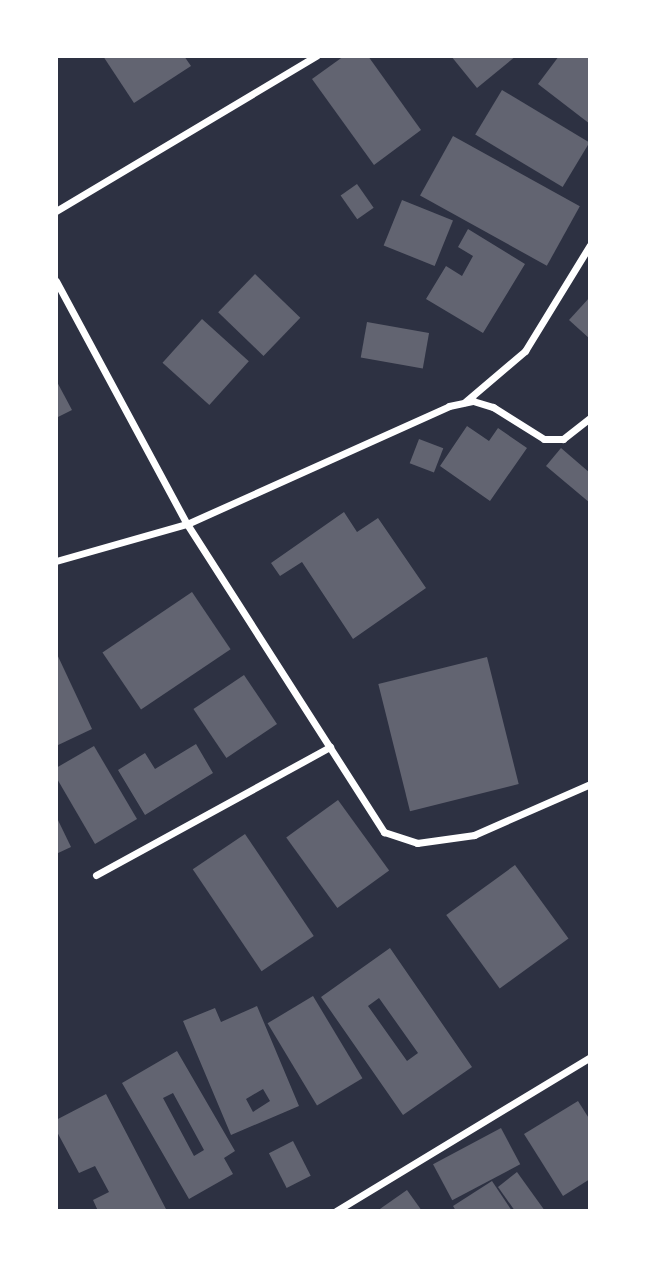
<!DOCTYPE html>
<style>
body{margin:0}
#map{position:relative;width:646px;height:1267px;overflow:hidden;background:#2d3142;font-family:"Sofia Sans Condensed",sans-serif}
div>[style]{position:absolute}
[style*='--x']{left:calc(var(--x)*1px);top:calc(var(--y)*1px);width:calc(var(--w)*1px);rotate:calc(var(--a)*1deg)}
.building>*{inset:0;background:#626471;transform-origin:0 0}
.minor>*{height:7px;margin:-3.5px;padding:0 3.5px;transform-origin:3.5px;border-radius:3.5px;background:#fff}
span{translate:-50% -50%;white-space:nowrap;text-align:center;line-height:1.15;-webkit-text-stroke:7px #fff;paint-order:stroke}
.frame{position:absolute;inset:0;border:58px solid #fff;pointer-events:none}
</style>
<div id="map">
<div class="building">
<div style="clip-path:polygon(103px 56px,184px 56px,191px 66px,134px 103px)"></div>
<div style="clip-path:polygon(344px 56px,368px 56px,421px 130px,374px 165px,312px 79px)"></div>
<div style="clip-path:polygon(451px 56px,516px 56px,477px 88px)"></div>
<div style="clip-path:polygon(559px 56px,590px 56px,590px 124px,538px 84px)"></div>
<div style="left:502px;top:90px;width:102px;height:52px;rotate:31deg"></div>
<div style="left:453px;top:136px;width:145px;height:68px;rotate:29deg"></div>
<div style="left:357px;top:184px;width:29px;height:20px;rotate:55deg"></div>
<div style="left:402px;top:200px;width:55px;height:49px;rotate:22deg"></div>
<div style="clip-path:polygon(468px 229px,525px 264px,483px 333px,426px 299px,446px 266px,462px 276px,473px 256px,458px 247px)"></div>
<div style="left:255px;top:274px;width:63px;height:53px;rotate:44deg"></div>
<div style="clip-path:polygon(590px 297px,590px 339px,569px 320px)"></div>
<div style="left:202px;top:319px;width:63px;height:59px;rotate:42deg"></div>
<div style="left:367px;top:322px;width:63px;height:36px;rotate:10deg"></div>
<div style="clip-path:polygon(56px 380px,72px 410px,56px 418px)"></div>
<div style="clip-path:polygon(467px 426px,489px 441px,498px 428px,527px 448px,490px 501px,440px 466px)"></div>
<div style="left:419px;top:439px;width:26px;height:26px;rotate:21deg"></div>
<div style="clip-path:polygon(561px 448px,590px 473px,590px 503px,546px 466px)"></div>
<div style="clip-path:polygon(344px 512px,357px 532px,378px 518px,426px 588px,353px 639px,302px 562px,280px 576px,271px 563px)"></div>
<div style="left:192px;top:592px;width:69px;height:108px;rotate:56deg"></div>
<div style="clip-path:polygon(56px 652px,92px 729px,56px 746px)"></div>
<div style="left:487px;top:657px;width:131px;height:112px;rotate:76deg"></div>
<div style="left:244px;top:675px;width:59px;height:61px;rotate:56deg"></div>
<div style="clip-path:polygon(196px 744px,213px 773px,145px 815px,118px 770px,145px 753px,155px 769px)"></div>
<div style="clip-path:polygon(94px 746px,137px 819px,95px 844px,56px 777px,56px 768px)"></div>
<div style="left:338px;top:800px;width:87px;height:64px;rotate:54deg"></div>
<div style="clip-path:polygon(56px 816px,71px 847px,56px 854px)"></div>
<div style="left:245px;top:834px;width:123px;height:63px;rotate:56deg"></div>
<div style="left:515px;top:865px;width:91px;height:85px;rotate:54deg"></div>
<div style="clip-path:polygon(evenodd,390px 948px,472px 1067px,403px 1115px,321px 997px,390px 948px,379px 998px,418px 1053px,407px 1061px,368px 1006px,379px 998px)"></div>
<div style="left:313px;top:996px;width:96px;height:53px;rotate:59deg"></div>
<div style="clip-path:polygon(evenodd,257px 1006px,299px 1106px,231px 1135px,183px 1021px,215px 1008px,221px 1022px,257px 1006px,263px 1089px,270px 1101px,253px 1112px,246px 1099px,263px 1089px)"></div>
<div style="clip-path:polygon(evenodd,177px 1051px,235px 1151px,224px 1158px,233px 1174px,189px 1199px,122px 1083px,177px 1051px,173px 1093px,204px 1150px,194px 1156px,163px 1098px,173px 1093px)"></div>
<div style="clip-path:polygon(106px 1094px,167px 1211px,98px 1211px,93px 1200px,109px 1192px,95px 1166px,79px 1173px,56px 1130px,56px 1120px)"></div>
<div style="clip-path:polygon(578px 1101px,590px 1120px,590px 1179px,563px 1196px,524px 1134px)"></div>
<div style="left:501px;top:1128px;width:41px;height:77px;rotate:62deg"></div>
<div style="left:293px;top:1141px;width:39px;height:27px;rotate:63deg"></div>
<div style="clip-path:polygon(517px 1172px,545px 1211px,515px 1211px,498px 1187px)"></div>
<div style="clip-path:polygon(492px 1181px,512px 1211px,456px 1211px,453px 1206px)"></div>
<div style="clip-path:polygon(407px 1190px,422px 1211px,377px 1211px)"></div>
</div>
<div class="minor">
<div style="--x:56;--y:211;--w:303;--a:-30.8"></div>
<div style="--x:56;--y:281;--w:276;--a:61.7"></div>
<div style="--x:187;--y:524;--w:366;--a:57.4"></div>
<div style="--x:384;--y:832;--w:35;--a:18"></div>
<div style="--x:417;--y:843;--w:58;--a:-8"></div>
<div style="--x:474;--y:835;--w:127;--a:-23.7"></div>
<div style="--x:465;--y:402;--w:79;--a:-40.4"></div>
<div style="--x:525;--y:351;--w:124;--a:-58.5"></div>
<div style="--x:56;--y:561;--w:136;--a:-15.8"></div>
<div style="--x:187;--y:524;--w:287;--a:-24.2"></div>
<div style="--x:449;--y:406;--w:25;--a:-12"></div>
<div style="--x:473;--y:401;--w:21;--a:17"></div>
<div style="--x:493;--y:407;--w:60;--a:32.1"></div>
<div style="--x:544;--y:439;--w:19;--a:0"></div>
<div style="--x:563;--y:439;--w:34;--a:-38"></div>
<div style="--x:96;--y:875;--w:267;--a:-28.7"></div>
<div style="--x:336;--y:1211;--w:297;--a:-31.2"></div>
</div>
<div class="frame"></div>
</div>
